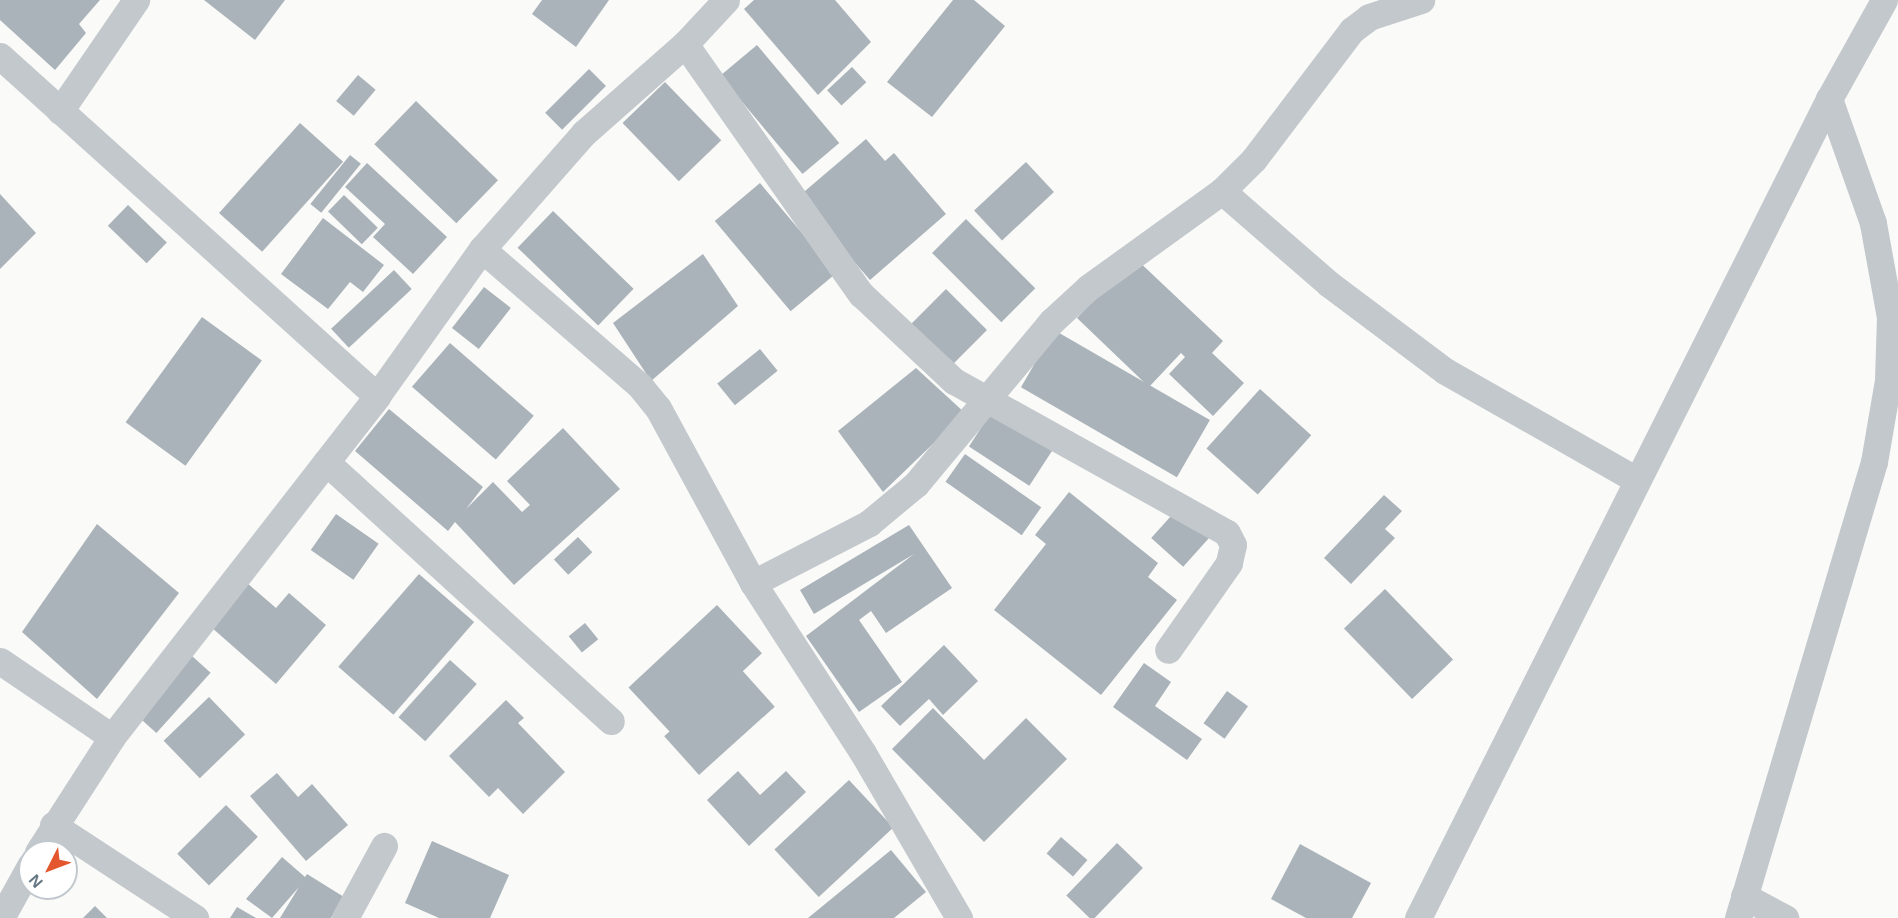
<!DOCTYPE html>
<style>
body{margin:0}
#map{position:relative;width:1898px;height:918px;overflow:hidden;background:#fafaf8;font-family:Arial,sans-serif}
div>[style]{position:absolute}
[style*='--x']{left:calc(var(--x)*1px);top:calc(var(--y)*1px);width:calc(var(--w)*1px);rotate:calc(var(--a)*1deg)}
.building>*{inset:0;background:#aab3b9;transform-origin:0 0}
.street>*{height:27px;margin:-13.5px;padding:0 13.5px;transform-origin:13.5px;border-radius:13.5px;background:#c3c8cc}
span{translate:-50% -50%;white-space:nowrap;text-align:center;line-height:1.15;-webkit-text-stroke:6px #fff;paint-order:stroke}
.north{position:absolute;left:18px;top:840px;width:60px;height:60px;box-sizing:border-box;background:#fff;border:2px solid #c1c8cd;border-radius:50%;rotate:228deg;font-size:16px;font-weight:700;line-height:24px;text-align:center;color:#657683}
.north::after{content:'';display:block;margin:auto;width:21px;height:27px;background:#e4572e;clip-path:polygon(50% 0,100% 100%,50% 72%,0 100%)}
</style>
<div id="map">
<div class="building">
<div style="clip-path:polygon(0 0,100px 0,79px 24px,86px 33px,55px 70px,0 20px)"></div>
<div style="clip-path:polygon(204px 0,285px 0,255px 40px)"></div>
<div style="clip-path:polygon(542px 0,609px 0,576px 47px,532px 14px)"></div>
<div style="clip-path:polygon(754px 0,835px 0,871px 42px,818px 95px,744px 9px)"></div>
<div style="clip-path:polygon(953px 0,974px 0,1005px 26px,932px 117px,887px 82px)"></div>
<div style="left:757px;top:45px;width:128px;height:48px;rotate:50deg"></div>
<div style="left:852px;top:67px;width:21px;height:34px;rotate:47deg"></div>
<div style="left:589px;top:69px;width:24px;height:62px;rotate:45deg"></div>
<div style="left:358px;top:75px;width:23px;height:34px;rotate:40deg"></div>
<div style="left:665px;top:82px;width:81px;height:59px;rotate:46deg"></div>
<div style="left:416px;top:101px;width:114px;height:60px;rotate:44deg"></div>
<div style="left:300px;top:123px;width:58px;height:121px;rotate:42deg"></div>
<div style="clip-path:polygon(866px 139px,885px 161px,894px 153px,946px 214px,870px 280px,798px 197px)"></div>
<div style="left:350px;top:155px;width:14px;height:63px;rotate:39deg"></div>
<div style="left:1026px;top:162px;width:41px;height:71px;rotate:47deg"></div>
<div style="clip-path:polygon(367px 163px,447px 237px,413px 274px,373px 237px,385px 224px,345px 187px)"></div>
<div style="left:760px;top:183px;width:118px;height:59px;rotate:50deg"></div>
<div style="clip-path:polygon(0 194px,36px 233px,0 269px)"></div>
<div style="left:344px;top:195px;width:47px;height:23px;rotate:44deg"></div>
<div style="left:128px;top:205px;width:54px;height:29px;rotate:44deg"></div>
<div style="left:553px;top:211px;width:112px;height:51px;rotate:44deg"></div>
<div style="clip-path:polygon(323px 218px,384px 265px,363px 292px,350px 282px,328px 309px,281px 274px)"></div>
<div style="left:966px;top:219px;width:98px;height:48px;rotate:45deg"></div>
<div style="clip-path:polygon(703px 254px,738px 306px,651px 381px,613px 323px)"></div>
<div style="clip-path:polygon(1134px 257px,1223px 341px,1212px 353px,1244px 383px,1213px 416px,1169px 374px,1185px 357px,1181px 353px,1149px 387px,1077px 318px)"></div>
<div style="left:394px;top:270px;width:26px;height:86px;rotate:47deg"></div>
<div style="left:484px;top:287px;width:34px;height:52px;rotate:38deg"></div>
<div style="left:946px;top:289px;width:58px;height:55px;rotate:45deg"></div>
<div style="left:202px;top:317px;width:74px;height:130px;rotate:36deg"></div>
<div style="left:1054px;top:330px;width:180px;height:66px;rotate:30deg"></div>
<div style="left:450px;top:343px;width:111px;height:58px;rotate:41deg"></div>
<div style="left:760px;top:349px;width:28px;height:55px;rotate:51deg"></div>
<div style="clip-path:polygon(916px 368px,965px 413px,883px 492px,838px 431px)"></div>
<div style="left:1260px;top:389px;width:69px;height:80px;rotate:42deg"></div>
<div style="left:994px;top:408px;width:72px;height:46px;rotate:33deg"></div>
<div style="clip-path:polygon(389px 409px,483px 487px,466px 509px,493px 482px,522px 512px,530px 505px,507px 481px,563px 428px,620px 489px,514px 585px,455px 522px,448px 531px,355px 451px)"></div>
<div style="left:965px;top:454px;width:93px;height:34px;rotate:35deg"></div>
<div style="clip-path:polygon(1069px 492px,1158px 563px,1148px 577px,1177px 600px,1101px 695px,994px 610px,1046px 544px,1035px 535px)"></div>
<div style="clip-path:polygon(1384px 495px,1402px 511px,1385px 529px,1395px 538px,1351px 584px,1324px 558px)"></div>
<div style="left:1180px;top:506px;width:43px;height:43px;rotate:42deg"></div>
<div style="left:336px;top:514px;width:52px;height:44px;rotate:35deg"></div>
<div style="clip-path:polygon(97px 524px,179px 593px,97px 699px,22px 632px)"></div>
<div style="clip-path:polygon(909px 525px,952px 588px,886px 633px,871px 611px,859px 620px,902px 682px,859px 712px,806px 636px,914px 554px,814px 614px,800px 590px)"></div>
<div style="left:578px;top:537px;width:21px;height:33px;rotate:47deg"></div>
<div style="clip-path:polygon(232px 570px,276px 608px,289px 593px,326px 625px,276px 684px,195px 613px)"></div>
<div style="left:419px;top:574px;width:73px;height:123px;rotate:41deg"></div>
<div style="left:1385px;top:589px;width:98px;height:57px;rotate:46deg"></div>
<div style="left:717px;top:605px;width:66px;height:121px;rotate:47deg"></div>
<div style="left:585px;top:623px;width:21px;height:21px;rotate:51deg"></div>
<div style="clip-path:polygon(944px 645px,978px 681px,943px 715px,929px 699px,900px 726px,881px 706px)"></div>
<div style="left:192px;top:656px;width:25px;height:81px;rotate:42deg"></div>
<div style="left:450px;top:660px;width:36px;height:77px;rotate:42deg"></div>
<div style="clip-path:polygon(1144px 663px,1171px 682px,1155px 706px,1202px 739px,1187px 760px,1113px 707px)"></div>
<div style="left:740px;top:668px;width:52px;height:102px;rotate:48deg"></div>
<div style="left:1227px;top:691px;width:26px;height:40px;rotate:36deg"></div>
<div style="left:209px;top:697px;width:52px;height:63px;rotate:46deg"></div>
<div style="clip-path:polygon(506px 700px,524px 718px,518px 723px,565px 772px,523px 814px,498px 788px,489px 797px,449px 756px)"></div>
<div style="clip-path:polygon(933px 708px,984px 760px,1026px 718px,1067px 759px,984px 842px,892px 749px)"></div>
<div style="clip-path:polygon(738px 771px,760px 795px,786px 771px,806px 792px,749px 846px,707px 800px)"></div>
<div style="clip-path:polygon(277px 773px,298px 797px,312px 784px,348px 825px,306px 861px,250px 796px)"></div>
<div style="left:849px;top:780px;width:65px;height:102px;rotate:47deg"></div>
<div style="left:226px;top:805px;width:45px;height:69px;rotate:45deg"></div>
<div style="left:1061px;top:837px;width:35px;height:22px;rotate:41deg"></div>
<div style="clip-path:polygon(432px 841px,509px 875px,490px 918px,439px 918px,405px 903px)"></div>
<div style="left:1117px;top:843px;width:36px;height:73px;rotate:44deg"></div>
<div style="clip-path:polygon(1300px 844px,1371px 883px,1352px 918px,1306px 918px,1271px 899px)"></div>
<div style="clip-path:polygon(891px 850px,926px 892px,894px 918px,808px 918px)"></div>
<div style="clip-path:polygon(282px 857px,305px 877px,307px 874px,344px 897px,331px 918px,280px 918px,299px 887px,272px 918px,246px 899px)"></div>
<div style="clip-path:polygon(95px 906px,107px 918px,83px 918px)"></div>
<div style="clip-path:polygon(237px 907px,256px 918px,230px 918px)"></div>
</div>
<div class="street">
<div style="--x:685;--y:44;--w:306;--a:54.9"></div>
<div style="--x:861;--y:294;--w:127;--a:43.1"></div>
<div style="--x:954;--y:381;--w:312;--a:29.1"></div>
<div style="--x:1227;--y:533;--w:13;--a:63"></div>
<div style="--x:1233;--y:545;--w:18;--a:103"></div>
<div style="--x:1229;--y:563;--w:106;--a:125"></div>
<div style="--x:0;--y:56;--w:508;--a:42.05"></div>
<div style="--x:60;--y:111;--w:135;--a:-55.6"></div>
<div style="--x:1222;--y:191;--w:142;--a:41"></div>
<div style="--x:1329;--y:284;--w:145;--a:36.9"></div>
<div style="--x:1445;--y:371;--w:221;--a:29.6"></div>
<div style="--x:482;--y:249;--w:209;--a:40.9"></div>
<div style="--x:640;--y:386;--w:28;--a:51"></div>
<div style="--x:658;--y:408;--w:199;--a:61.5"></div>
<div style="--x:753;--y:583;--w:202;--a:57.1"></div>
<div style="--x:863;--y:753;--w:191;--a:59.8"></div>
<div style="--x:326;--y:462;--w:385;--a:42.3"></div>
<div style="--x:753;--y:583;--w:131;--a:-27.3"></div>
<div style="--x:869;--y:523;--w:61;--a:-39.7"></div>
<div style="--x:916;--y:484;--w:212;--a:-50.2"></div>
<div style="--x:1052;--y:321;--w:50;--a:-42.6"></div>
<div style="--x:1089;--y:287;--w:164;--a:-35.8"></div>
<div style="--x:1222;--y:191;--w:45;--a:-45"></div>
<div style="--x:1254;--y:159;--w:162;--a:-52.8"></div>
<div style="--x:1352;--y:30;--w:21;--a:-37"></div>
<div style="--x:1369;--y:17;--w:55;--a:-18.1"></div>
<div style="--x:0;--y:661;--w:135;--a:34.2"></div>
<div style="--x:53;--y:825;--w:170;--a:33.2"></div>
<div style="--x:38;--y:852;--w:137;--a:-57.2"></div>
<div style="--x:112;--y:737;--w:432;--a:-52.1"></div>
<div style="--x:377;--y:396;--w:181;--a:-54.5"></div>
<div style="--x:482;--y:249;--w:154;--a:-48.7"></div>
<div style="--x:584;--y:133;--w:135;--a:-41.4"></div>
<div style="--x:685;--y:44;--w:60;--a:-47"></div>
<div style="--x:1744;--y:896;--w:47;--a:28.2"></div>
<div style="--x:1;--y:918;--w:60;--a:-60.9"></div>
<div style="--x:345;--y:918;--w:82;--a:-61.6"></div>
<div style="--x:1418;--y:918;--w:916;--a:-63.35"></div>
<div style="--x:1829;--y:99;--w:113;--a:-60.9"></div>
<div style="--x:1738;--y:918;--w:476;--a:-73.4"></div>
<div style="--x:1874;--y:462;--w:83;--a:-80.3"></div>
<div style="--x:1888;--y:380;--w:63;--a:-88.2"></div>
<div style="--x:1890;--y:317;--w:96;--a:-100.3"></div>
<div style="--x:1873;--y:223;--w:132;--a:-109.5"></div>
</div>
<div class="north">N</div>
</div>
